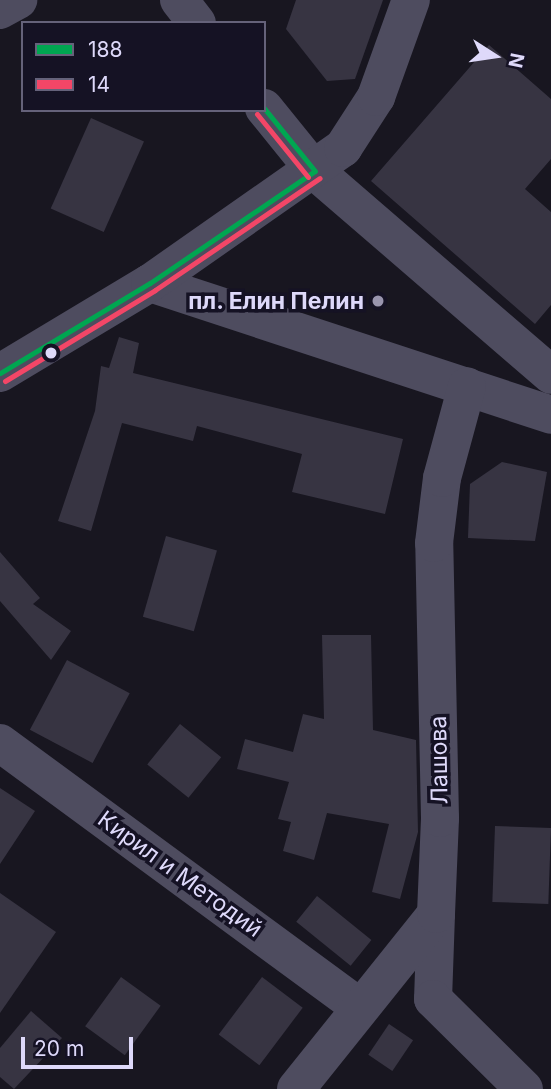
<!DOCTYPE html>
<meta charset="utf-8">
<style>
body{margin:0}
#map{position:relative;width:551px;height:1089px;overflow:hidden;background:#181620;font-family:Inter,sans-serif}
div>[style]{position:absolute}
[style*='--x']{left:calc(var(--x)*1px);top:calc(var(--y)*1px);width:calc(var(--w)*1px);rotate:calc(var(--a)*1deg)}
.building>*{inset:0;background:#373442;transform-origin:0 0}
.street>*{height:38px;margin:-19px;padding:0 19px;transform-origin:19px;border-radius:19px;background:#4e4c5f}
.bus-1>*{height:5px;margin:-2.5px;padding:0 2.5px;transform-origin:2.5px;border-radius:2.5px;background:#00a651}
.bus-2>*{height:5px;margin:-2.5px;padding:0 2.5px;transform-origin:2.5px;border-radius:2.5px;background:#f34667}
.dots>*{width:19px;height:19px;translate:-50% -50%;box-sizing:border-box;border:4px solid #151224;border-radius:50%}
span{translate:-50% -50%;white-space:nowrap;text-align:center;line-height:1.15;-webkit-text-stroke:7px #151224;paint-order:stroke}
.poi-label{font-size:23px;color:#ded9fa;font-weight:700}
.right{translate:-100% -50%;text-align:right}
.street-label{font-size:23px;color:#ded9fa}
.legend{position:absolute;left:21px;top:21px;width:245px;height:91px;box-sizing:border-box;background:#151224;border:2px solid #65627a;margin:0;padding:9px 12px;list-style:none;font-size:21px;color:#ded9fa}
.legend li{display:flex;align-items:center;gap:14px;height:35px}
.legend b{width:35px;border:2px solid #65627a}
.north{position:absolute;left:460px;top:21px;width:70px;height:70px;-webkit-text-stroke:5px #151224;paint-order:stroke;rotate:102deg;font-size:19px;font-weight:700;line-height:28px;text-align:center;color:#ded9fa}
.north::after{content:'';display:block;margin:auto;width:24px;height:32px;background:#ded9fa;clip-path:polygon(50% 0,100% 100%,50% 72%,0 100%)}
.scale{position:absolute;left:21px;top:1037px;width:112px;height:32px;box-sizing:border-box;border:4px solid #ded9fa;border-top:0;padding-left:9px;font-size:21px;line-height:24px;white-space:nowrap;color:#ded9fa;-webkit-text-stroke:5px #151224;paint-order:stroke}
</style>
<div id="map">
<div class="building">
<div style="clip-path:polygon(296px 0,383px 0,355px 79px,327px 81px,286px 29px)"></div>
<div style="clip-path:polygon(489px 45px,551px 99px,551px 159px,525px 189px,551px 212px,551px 305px,535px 324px,371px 181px)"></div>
<div style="left:91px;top:118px;width:58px;height:99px;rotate:24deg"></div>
<div style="clip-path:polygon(119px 337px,139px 343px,133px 373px,403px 439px,385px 514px,292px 492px,302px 454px,197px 426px,193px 441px,122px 423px,91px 531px,58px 521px,95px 411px,101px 366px,109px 368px)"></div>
<div style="clip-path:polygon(502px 462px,547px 472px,535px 541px,468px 538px,470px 484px)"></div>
<div style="left:166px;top:536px;width:53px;height:84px;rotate:16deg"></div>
<div style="clip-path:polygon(0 552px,40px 598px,33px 604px,71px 631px,51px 660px,0 601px)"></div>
<div style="clip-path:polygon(322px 635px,371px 635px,373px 730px,416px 740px,418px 832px,400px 899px,372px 892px,389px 824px,327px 813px,314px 860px,283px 851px,291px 822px,278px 819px,289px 782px,237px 769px,245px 739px,293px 752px,303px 714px,324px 719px)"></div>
<div style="left:67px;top:660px;width:71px;height:79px;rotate:28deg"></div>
<div style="left:180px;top:724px;width:53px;height:52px;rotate:39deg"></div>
<div style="clip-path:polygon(0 788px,35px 811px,0 864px)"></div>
<div style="left:495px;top:826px;width:56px;height:76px;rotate:2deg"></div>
<div style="clip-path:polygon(0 893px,56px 932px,0 1013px)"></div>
<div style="left:317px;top:896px;width:70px;height:33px;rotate:39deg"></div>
<div style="left:121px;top:977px;width:49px;height:61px;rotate:36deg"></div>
<div style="left:262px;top:977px;width:51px;height:72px;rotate:37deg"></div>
<div style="clip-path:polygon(31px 1011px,62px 1038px,14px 1089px,0 1077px,0 1048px)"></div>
<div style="left:389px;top:1024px;width:29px;height:37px;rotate:34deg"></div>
</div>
<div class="street">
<div style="--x:179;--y:0;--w:29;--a:52"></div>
<div style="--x:0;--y:10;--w:21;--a:-29"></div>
<div style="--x:264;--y:108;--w:81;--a:51"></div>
<div style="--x:315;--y:171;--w:312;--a:40.8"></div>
<div style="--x:150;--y:283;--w:422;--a:18.2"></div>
<div style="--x:0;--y:373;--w:175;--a:-31"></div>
<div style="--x:150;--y:283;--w:236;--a:-35"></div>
<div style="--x:343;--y:148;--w:61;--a:-57.1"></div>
<div style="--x:376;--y:97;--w:103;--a:-70.2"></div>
<div style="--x:0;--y:743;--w:446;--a:36.3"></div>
<div style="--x:436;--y:914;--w:85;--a:92"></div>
<div style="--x:433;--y:999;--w:128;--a:44.7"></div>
<div style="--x:296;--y:1089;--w:224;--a:-51.3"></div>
<div style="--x:436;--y:914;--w:96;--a:-87.6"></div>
<div style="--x:440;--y:818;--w:275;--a:-91.2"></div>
<div style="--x:434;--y:543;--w:65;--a:-83"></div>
<div style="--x:442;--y:478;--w:95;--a:-74.8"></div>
</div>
<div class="bus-1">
<div style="--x:264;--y:108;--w:81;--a:51"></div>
<div style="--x:0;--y:373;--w:175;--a:-31"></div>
<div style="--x:150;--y:283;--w:199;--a:-34.2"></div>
</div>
<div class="bus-2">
<div style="--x:257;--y:114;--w:81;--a:51"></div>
<div style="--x:5;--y:381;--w:175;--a:-31.2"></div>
<div style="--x:155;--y:290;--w:199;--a:-34.2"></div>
</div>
<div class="dots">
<div style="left:378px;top:301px;background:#9995ae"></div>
<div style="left:51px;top:353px;background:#ded9fa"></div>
</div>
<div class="poi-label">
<span class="right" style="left:364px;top:301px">пл. Елин Пелин</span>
</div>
<div class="street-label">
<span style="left:439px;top:760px;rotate:-91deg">Лашова</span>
<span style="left:180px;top:874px;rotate:36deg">Кирил и Методий</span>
</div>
<ul class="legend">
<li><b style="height:9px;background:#00a651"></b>188</li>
<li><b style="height:9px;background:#f34667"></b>14</li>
</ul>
<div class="north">N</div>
<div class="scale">20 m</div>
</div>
